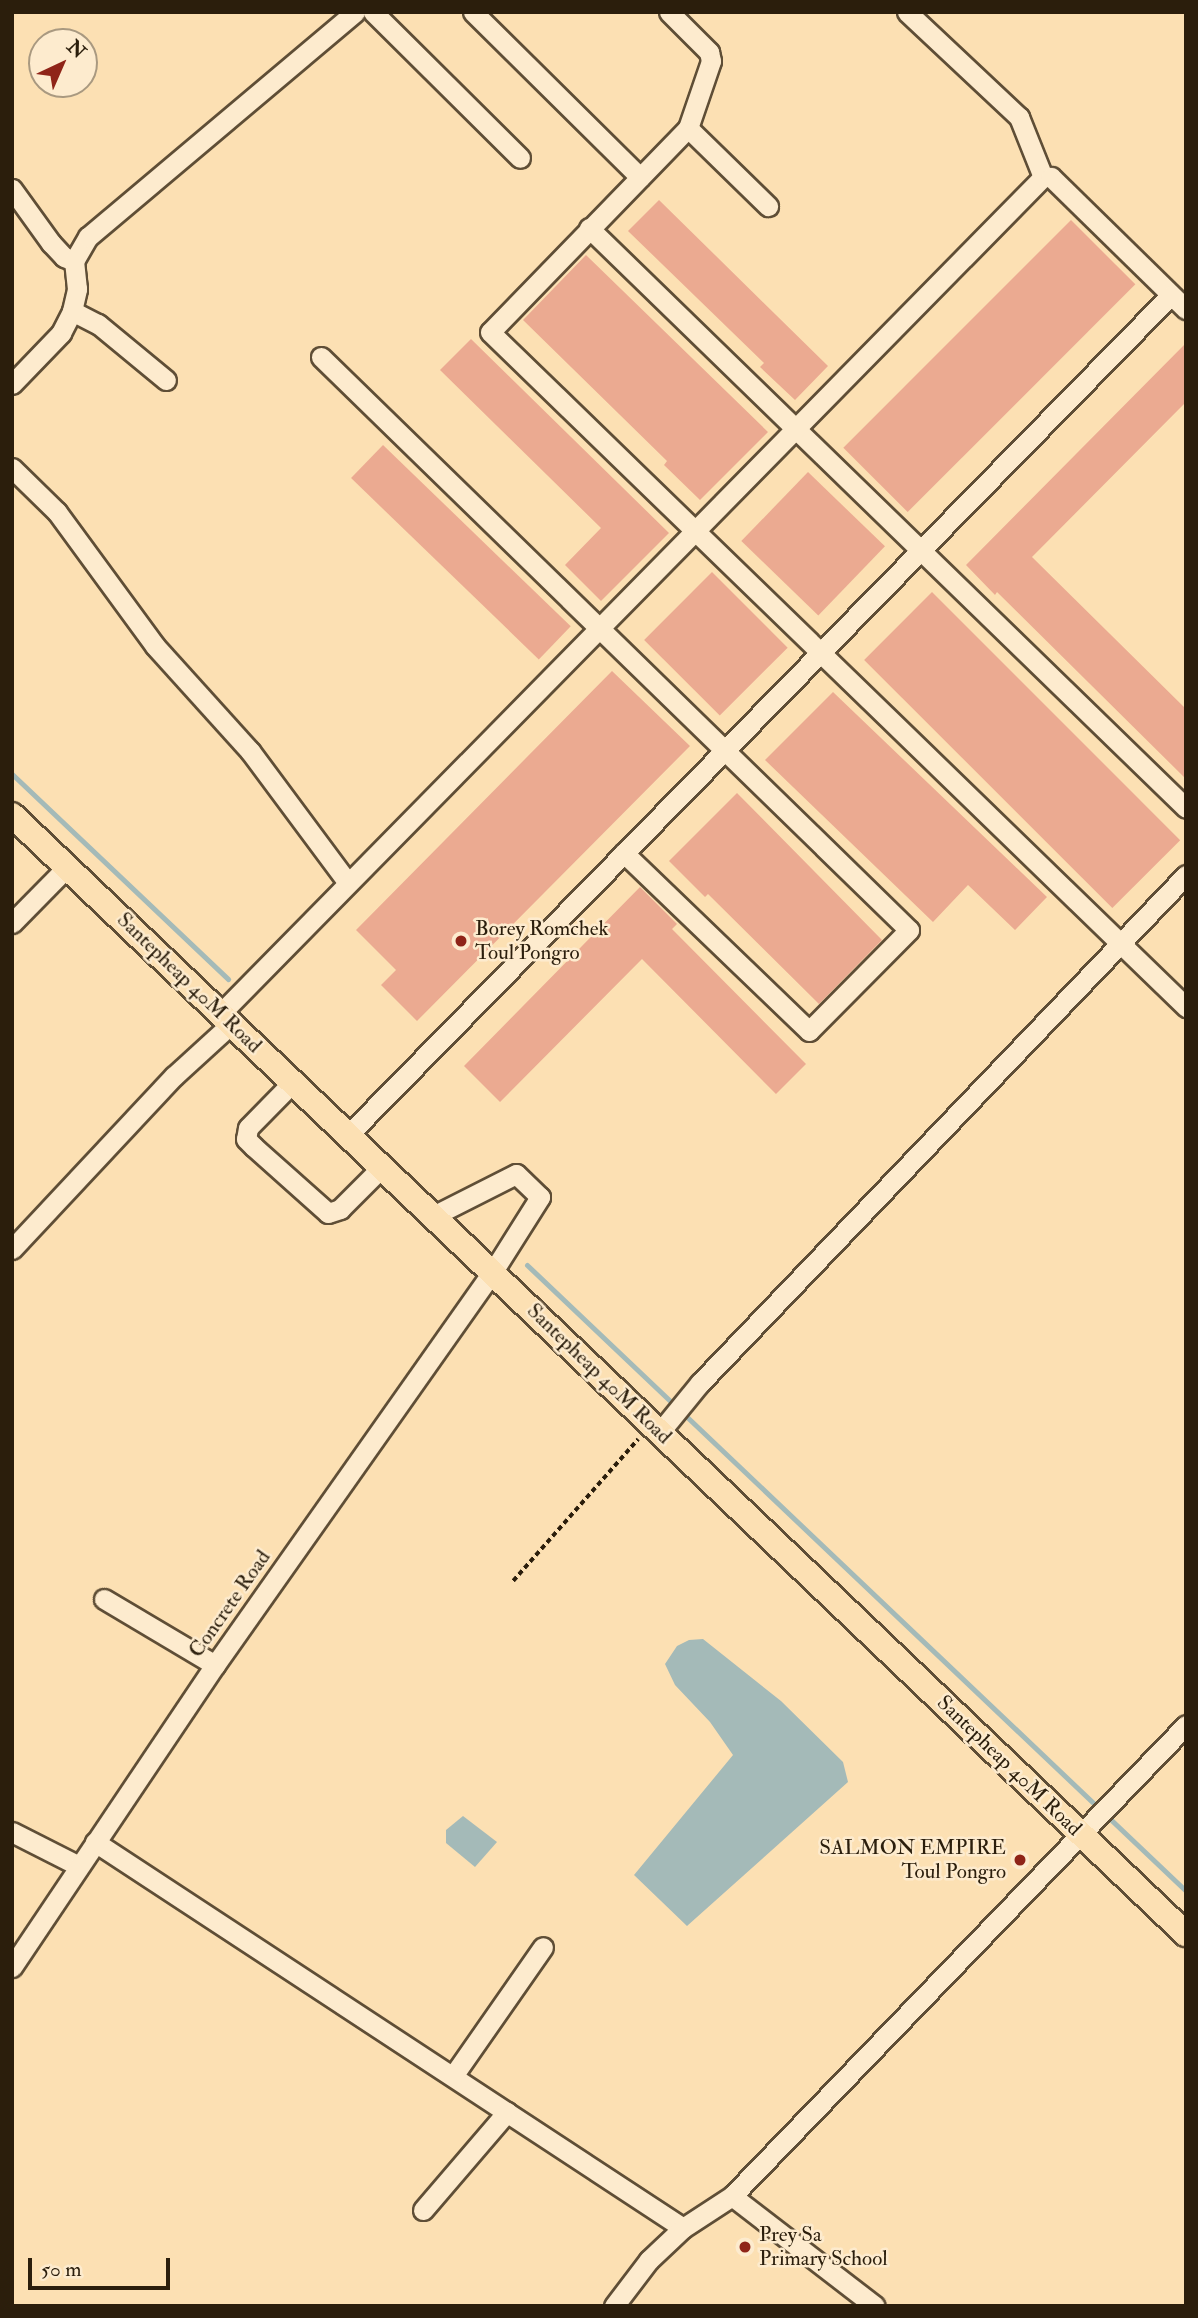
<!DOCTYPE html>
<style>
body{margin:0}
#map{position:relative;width:1198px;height:2318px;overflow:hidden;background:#fce0b3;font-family:"IM FELL Double Pica",serif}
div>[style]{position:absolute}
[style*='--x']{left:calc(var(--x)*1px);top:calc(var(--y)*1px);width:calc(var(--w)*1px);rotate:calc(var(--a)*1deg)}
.water>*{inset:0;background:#a4bab8}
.stream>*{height:5px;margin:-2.5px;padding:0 2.5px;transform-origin:2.5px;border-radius:2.5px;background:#a4bab8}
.building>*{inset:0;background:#ebaa91;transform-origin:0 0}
.path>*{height:3.5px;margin-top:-1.75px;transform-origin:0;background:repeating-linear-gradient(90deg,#2b1e0c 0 5px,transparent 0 8.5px)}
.roads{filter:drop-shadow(2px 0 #5f4e36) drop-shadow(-2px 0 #5f4e36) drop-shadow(0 2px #5f4e36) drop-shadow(0 -2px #5f4e36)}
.minor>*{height:19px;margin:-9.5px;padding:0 9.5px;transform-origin:9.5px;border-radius:9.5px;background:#fdebce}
.major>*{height:24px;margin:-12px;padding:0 12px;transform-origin:12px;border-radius:12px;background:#fce0b3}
.dots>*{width:19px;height:19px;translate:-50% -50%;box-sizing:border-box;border:4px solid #fdebce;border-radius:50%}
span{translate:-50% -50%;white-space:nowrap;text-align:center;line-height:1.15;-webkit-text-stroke:5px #fdebce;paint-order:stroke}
.poi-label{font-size:21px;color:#2b1e0c}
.left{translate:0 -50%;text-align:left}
.right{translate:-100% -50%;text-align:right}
.street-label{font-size:21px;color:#2b1e0c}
.frame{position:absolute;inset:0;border:14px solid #2b1e0c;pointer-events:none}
.north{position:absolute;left:28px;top:28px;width:70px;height:70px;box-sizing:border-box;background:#fdebce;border:2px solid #a99980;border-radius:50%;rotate:44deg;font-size:19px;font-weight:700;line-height:28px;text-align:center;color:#2b1e0c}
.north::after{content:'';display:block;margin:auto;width:24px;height:32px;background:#8f2418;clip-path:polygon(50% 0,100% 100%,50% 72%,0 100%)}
.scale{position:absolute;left:28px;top:2258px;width:142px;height:32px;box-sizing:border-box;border:4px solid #2b1e0c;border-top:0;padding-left:9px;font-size:21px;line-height:24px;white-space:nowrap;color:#2b1e0c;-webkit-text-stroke:5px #fdebce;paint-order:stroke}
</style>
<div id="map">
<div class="water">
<div style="clip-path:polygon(703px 1639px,781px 1701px,843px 1762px,848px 1782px,687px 1926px,634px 1875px,733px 1755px,710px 1722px,675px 1685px,665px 1664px,677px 1646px,689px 1640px)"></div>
<div style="clip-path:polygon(463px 1816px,497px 1842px,475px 1867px,446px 1843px,446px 1830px)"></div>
</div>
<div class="stream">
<div style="--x:12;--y:774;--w:298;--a:43.5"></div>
<div style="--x:527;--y:1265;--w:909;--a:43.53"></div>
</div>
<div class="building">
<div style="clip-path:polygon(659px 200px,828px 366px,795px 400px,760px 367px,764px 363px,628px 231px)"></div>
<div style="left:1071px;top:220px;width:91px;height:322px;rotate:45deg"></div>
<div style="clip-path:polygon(586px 255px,768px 432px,700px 500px,664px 465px,667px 461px,523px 320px)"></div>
<div style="clip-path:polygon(471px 339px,669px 533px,601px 601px,565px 565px,601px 528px,440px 370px)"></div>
<div style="clip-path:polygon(1186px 343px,1186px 402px,1032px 557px,1186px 709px,1186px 779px,997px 592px,995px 595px,966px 565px)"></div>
<div style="left:383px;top:445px;width:261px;height:46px;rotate:44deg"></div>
<div style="left:808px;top:472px;width:107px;height:96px;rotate:44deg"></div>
<div style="left:712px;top:572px;width:107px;height:96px;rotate:45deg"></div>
<div style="left:932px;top:592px;width:351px;height:96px;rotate:45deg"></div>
<div style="clip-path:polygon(612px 671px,690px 746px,417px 1021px,381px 985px,396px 970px,356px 930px)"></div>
<div style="clip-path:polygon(833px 692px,1047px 897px,1015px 930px,968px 885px,933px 922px,765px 760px)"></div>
<div style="clip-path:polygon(737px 793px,882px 940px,819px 1004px,708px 894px,705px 897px,669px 861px)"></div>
<div style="clip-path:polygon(640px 887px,677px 924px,672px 929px,806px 1064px,776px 1094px,642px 959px,500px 1102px,464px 1066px)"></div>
</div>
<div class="path">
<div style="--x:513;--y:1581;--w:189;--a:-48.6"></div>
</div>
<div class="roads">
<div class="minor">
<div style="--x:373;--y:12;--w:207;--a:44.8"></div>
<div style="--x:473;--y:12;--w:235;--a:44.7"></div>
<div style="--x:669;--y:12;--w:57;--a:45"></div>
<div style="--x:709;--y:52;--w:9;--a:77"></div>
<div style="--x:711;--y:61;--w:71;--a:108.9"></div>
<div style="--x:688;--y:128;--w:284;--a:134.1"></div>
<div style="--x:490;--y:332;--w:970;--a:44.12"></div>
<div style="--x:907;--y:12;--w:154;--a:43.2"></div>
<div style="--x:1019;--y:117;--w:65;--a:68.2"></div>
<div style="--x:688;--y:128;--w:112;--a:44.3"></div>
<div style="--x:12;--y:189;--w:67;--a:54.2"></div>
<div style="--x:51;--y:243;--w:19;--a:47"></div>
<div style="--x:64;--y:257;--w:11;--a:22"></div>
<div style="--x:589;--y:228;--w:832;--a:44.17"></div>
<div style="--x:72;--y:311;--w:29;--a:27"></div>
<div style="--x:98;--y:324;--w:88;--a:39.5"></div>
<div style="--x:321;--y:357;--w:821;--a:44.26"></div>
<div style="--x:909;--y:930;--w:142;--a:134.7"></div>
<div style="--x:809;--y:1031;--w:257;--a:-136.1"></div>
<div style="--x:12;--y:384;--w:71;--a:-46.1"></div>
<div style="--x:61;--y:333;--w:25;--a:-63"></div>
<div style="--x:72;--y:311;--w:23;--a:-77"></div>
<div style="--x:77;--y:289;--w:28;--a:-96"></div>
<div style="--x:74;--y:261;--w:28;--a:-60"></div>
<div style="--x:88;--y:237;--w:349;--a:-40.1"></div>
<div style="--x:12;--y:468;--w:63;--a:44.4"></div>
<div style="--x:57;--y:512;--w:166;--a:53.8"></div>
<div style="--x:155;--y:646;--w:142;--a:47.9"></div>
<div style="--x:250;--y:751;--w:164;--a:53.4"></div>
<div style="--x:12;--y:923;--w:78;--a:-45.5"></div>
<div style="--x:220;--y:1014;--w:1174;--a:-45.48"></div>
<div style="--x:1043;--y:177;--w:8;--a:0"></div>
<div style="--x:1051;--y:177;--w:189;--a:44.4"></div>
<div style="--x:293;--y:1082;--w:64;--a:134.4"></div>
<div style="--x:248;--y:1128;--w:11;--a:100"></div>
<div style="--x:246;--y:1139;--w:11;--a:45"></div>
<div style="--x:254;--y:1147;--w:99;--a:41.7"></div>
<div style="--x:328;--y:1213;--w:13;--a:-18"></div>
<div style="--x:340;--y:1209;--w:59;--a:-45"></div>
<div style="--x:348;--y:1135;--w:1176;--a:-45.59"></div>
<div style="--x:12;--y:1249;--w:237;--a:-46.9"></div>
<div style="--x:174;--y:1076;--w:77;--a:-42.4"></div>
<div style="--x:660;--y:1432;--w:63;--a:-50.8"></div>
<div style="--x:700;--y:1383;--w:703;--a:-46.27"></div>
<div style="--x:104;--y:1599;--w:129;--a:30.7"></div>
<div style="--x:12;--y:1832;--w:75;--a:26.9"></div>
<div style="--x:95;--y:1842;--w:703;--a:33.28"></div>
<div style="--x:12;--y:1967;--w:364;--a:-56.1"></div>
<div style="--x:215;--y:1665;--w:480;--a:-54.8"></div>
<div style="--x:492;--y:1273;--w:90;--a:-57.7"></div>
<div style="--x:540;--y:1197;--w:33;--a:-136"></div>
<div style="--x:516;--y:1174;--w:93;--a:153.2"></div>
<div style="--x:453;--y:2076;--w:157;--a:-55.1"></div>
<div style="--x:732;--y:2196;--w:180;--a:37.6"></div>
<div style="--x:423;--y:2210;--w:129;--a:-49.4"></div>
<div style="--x:614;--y:2306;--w:58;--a:-52.7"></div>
<div style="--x:649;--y:2260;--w:47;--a:-43.3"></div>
<div style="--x:683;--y:2228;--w:59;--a:-33.1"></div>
<div style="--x:732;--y:2196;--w:654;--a:-46.05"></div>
</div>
<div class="major">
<div style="--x:12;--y:815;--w:1622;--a:43.63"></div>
</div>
</div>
<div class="dots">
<div style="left:461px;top:941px;background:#8f2418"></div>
<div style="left:1020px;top:1860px;background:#8f2418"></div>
<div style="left:745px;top:2247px;background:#8f2418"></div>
</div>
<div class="poi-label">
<span class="left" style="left:475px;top:941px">Borey Romchek<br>Toul Pongro</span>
<span class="right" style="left:1006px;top:1860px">SALMON EMPIRE<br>Toul Pongro</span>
<span class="left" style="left:759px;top:2247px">Prey Sa<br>Primary School</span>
</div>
<div class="street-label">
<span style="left:189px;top:983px;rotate:44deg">Santepheap 40M Road</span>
<span style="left:599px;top:1374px;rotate:44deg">Santepheap 40M Road</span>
<span style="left:230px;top:1604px;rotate:-55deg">Concrete Road</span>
<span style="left:1009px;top:1766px;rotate:44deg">Santepheap 40M Road</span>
</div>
<div class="frame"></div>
<div class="north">N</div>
<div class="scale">50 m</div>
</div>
